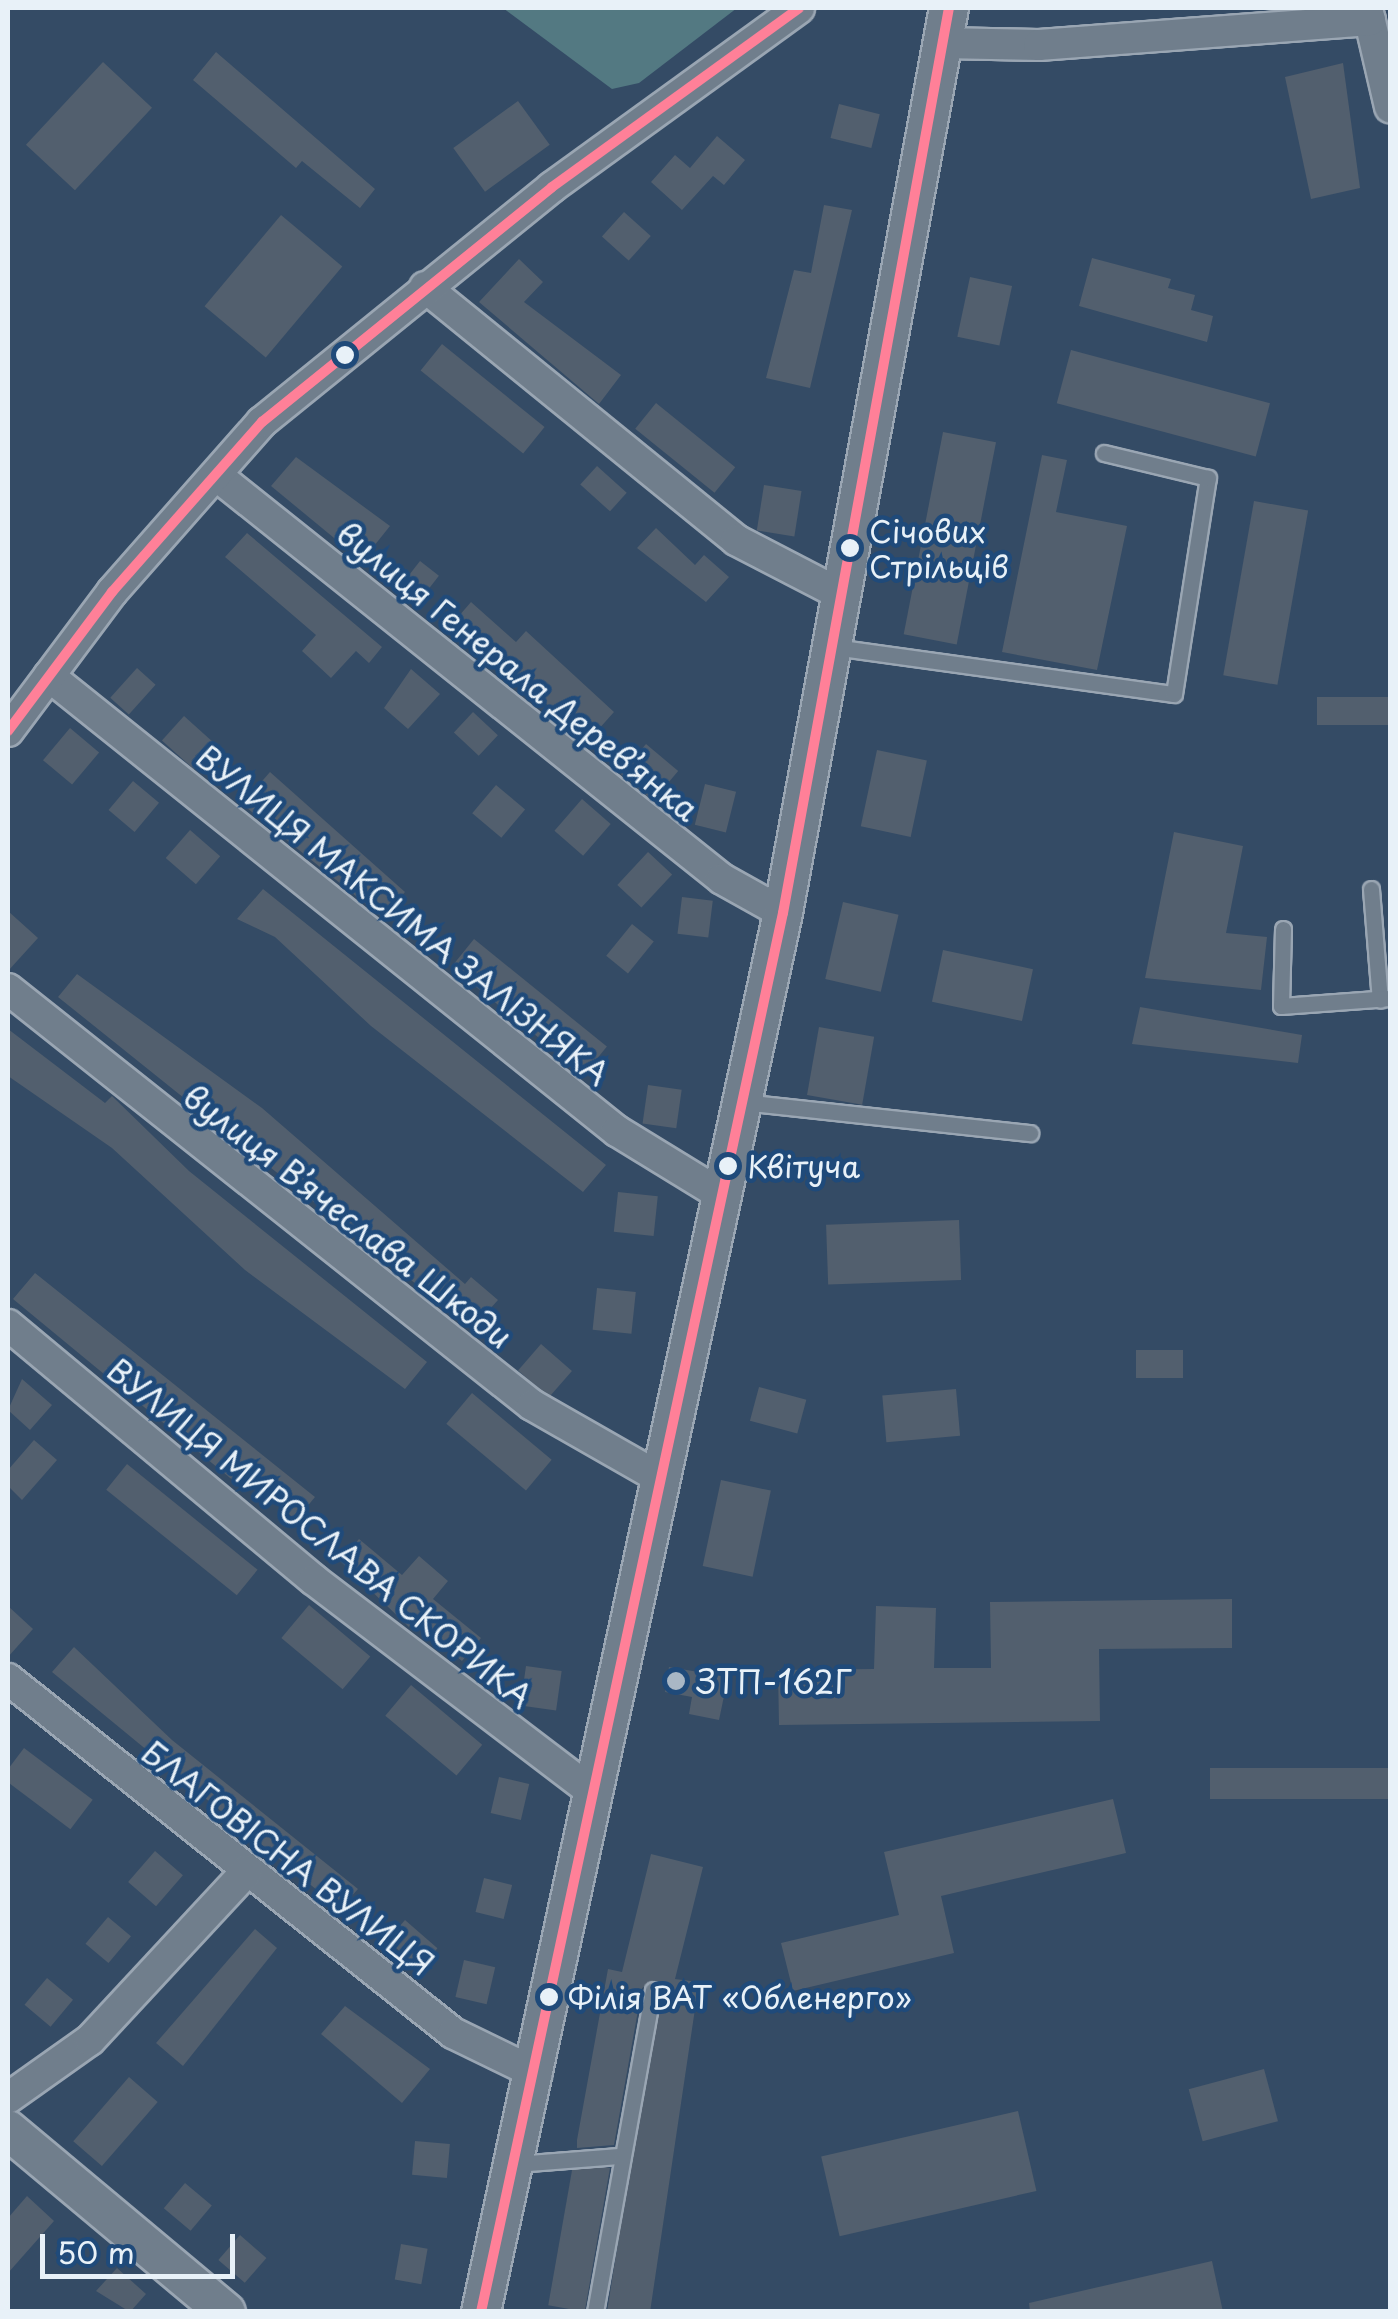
<!DOCTYPE html>
<meta charset="utf-8">
<style>
body{margin:0}
#map{position:relative;width:1398px;height:2319px;overflow:hidden;background:#344b65;font-family:"Playpen Sans",sans-serif}
div>[style]{position:absolute}
[style*='--x']{left:calc(var(--x)*1px);top:calc(var(--y)*1px);width:calc(var(--w)*1px);rotate:calc(var(--a)*1deg)}
.green>*{inset:0;background:#537982}
.building>*{inset:0;background:#525f6e;transform-origin:0 0}
.roads{filter:drop-shadow(2px 0 #9aa6b3) drop-shadow(-2px 0 #9aa6b3) drop-shadow(0 2px #9aa6b3) drop-shadow(0 -2px #9aa6b3)}
.service>*{height:15px;margin:-7.5px;padding:0 7.5px;transform-origin:7.5px;border-radius:7.5px;background:#707e8c}
.minor>*{height:30px;margin:-15px;padding:0 15px;transform-origin:15px;border-radius:15px;background:#707e8c}
.tertiary>*{height:38px;margin:-19px;padding:0 19px;transform-origin:19px;border-radius:19px;background:#707e8c}
.bus-1>*{height:10px;margin:-5px;padding:0 5px;transform-origin:5px;border-radius:5px;background:#ff8098}
.dots>*{width:28px;height:28px;translate:-50% -50%;box-sizing:border-box;border:5px solid #1f4a7a;border-radius:50%}
span{translate:-50% -50%;white-space:nowrap;text-align:center;line-height:1.15;-webkit-text-stroke:9px #1f4a7a;paint-order:stroke}
.bus-label{font-size:30px;color:#e8f1f8}
.left{translate:0 -50%;text-align:left}
.street-label{font-size:32px;color:#e8f1f8}
.poi-label{font-size:32px;color:#e8f1f8}
.frame{position:absolute;inset:0;border:10px solid #e8f1f8;pointer-events:none}
.scale{position:absolute;left:40px;top:2234px;width:195px;height:45px;box-sizing:border-box;border:5px solid #e8f1f8;border-top:0;padding-left:12px;font-size:30px;line-height:35px;white-space:nowrap;color:#e8f1f8;-webkit-text-stroke:8px #1f4a7a;paint-order:stroke}
</style>
<div id="map">
<div class="green">
<div style="clip-path:polygon(503px 8px,737px 8px,639px 83px,612px 89px)"></div>
</div>
<div class="building">
<div style="clip-path:polygon(216px 52px,375px 189px,360px 208px,302px 161px,296px 168px,193px 80px)"></div>
<div style="left:103px;top:62px;width:67px;height:113px;rotate:43deg"></div>
<div style="clip-path:polygon(1343px 63px,1360px 188px,1311px 199px,1285px 77px)"></div>
<div style="left:518px;top:101px;width:54px;height:80px;rotate:54deg"></div>
<div style="left:839px;top:104px;width:42px;height:35px;rotate:14deg"></div>
<div style="clip-path:polygon(717px 136px,745px 160px,724px 185px,713px 176px,682px 210px,651px 182px,675px 155px,690px 168px)"></div>
<div style="clip-path:polygon(824px 205px,852px 210px,810px 388px,766px 378px,794px 270px,811px 273px)"></div>
<div style="left:624px;top:212px;width:36px;height:33px;rotate:42deg"></div>
<div style="left:281px;top:215px;width:80px;height:119px;rotate:40deg"></div>
<div style="clip-path:polygon(1092px 258px,1171px 279px,1168px 288px,1195px 295px,1191px 310px,1213px 316px,1207px 342px,1079px 306px)"></div>
<div style="clip-path:polygon(519px 259px,543px 282px,524px 302px,621px 375px,599px 404px,479px 302px)"></div>
<div style="left:970px;top:277px;width:43px;height:61px;rotate:12deg"></div>
<div style="left:442px;top:344px;width:132px;height:34px;rotate:39deg"></div>
<div style="left:1071px;top:350px;width:206px;height:55px;rotate:15deg"></div>
<div style="left:656px;top:403px;width:102px;height:33px;rotate:39deg"></div>
<div style="left:943px;top:432px;width:54px;height:206px;rotate:11deg"></div>
<div style="clip-path:polygon(1042px 455px,1067px 460px,1056px 512px,1127px 526px,1097px 670px,1002px 652px)"></div>
<div style="clip-path:polygon(296px 457px,390px 526px,362px 561px,271px 486px)"></div>
<div style="left:597px;top:466px;width:40px;height:25px;rotate:42deg"></div>
<div style="left:764px;top:485px;width:38px;height:46px;rotate:9deg"></div>
<div style="left:1254px;top:501px;width:55px;height:177px;rotate:10deg"></div>
<div style="clip-path:polygon(656px 528px,695px 565px,704px 555px,729px 577px,706px 602px,637px 548px)"></div>
<div style="clip-path:polygon(247px 533px,382px 647px,369px 663px,356px 651px,331px 678px,302px 651px,316px 635px,225px 557px)"></div>
<div style="left:420px;top:561px;width:24px;height:31px;rotate:38deg"></div>
<div style="clip-path:polygon(471px 602px,516px 642px,526px 631px,614px 712px,589px 740px,452px 624px)"></div>
<div style="left:137px;top:668px;width:25px;height:40px;rotate:42deg"></div>
<div style="clip-path:polygon(411px 669px,440px 694px,408px 729px,384px 708px)"></div>
<div style="left:1390px;top:697px;width:28px;height:73px;rotate:90deg"></div>
<div style="left:473px;top:712px;width:34px;height:28px;rotate:43deg"></div>
<div style="left:184px;top:716px;width:43px;height:33px;rotate:42deg"></div>
<div style="left:70px;top:728px;width:38px;height:42px;rotate:40deg"></div>
<div style="left:646px;top:744px;width:42px;height:39px;rotate:40deg"></div>
<div style="left:877px;top:750px;width:51px;height:78px;rotate:12deg"></div>
<div style="clip-path:polygon(270px 772px,405px 892px,382px 917px,242px 804px)"></div>
<div style="left:133px;top:781px;width:34px;height:38px;rotate:40deg"></div>
<div style="left:705px;top:784px;width:32px;height:42px;rotate:14deg"></div>
<div style="left:496px;top:785px;width:38px;height:37px;rotate:40deg"></div>
<div style="left:582px;top:799px;width:38px;height:42px;rotate:41deg"></div>
<div style="left:190px;top:830px;width:40px;height:37px;rotate:41deg"></div>
<div style="clip-path:polygon(1174px 832px,1243px 846px,1226px 933px,1267px 937px,1261px 990px,1145px 978px)"></div>
<div style="left:648px;top:852px;width:33px;height:45px;rotate:43deg"></div>
<div style="clip-path:polygon(263px 889px,606px 1165px,583px 1192px,371px 1026px,275px 937px,237px 919px)"></div>
<div style="left:682px;top:897px;width:31px;height:37px;rotate:7deg"></div>
<div style="left:843px;top:902px;width:57px;height:79px;rotate:13deg"></div>
<div style="clip-path:polygon(8px 911px,38px 938px,8px 971px)"></div>
<div style="left:632px;top:924px;width:28px;height:41px;rotate:39deg"></div>
<div style="left:474px;top:939px;width:171px;height:36px;rotate:39deg"></div>
<div style="left:943px;top:950px;width:92px;height:53px;rotate:12deg"></div>
<div style="clip-path:polygon(77px 974px,262px 1108px,465px 1284px,471px 1277px,498px 1300px,472px 1329px,58px 997px)"></div>
<div style="clip-path:polygon(1140px 1007px,1302px 1035px,1298px 1063px,1132px 1044px)"></div>
<div style="left:819px;top:1027px;width:56px;height:69px;rotate:10deg"></div>
<div style="clip-path:polygon(8px 1029px,105px 1103px,112px 1096px,189px 1171px,427px 1362px,405px 1389px,245px 1270px,112px 1148px,8px 1076px)"></div>
<div style="left:648px;top:1085px;width:34px;height:39px;rotate:8deg"></div>
<div style="left:618px;top:1192px;width:40px;height:40px;rotate:6deg"></div>
<div style="left:959px;top:1220px;width:60px;height:133px;rotate:88deg"></div>
<div style="clip-path:polygon(35px 1273px,315px 1497px,296px 1520px,247px 1480px,241px 1487px,13px 1299px)"></div>
<div style="left:597px;top:1288px;width:39px;height:42px;rotate:6deg"></div>
<div style="left:541px;top:1344px;width:41px;height:35px;rotate:41deg"></div>
<div style="left:1136px;top:1350px;width:47px;height:28px"></div>
<div style="clip-path:polygon(22px 1379px,52px 1405px,30px 1430px,8px 1410px)"></div>
<div style="left:759px;top:1387px;width:49px;height:35px;rotate:15deg"></div>
<div style="left:956px;top:1389px;width:47px;height:74px;rotate:85deg"></div>
<div style="left:472px;top:1393px;width:104px;height:40px;rotate:40deg"></div>
<div style="clip-path:polygon(34px 1440px,57px 1460px,22px 1500px,8px 1486px,8px 1470px)"></div>
<div style="left:127px;top:1464px;width:168px;height:33px;rotate:39deg"></div>
<div style="left:721px;top:1480px;width:51px;height:88px;rotate:12deg"></div>
<div style="clip-path:polygon(359px 1539px,402px 1575px,419px 1556px,448px 1581px,433px 1599px,481px 1638px,462px 1661px,413px 1622px,409px 1627px,340px 1561px)"></div>
<div style="clip-path:polygon(1232px 1599px,1232px 1648px,1099px 1649px,1100px 1721px,779px 1725px,778px 1670px,874px 1669px,876px 1606px,936px 1608px,934px 1668px,991px 1668px,990px 1602px)"></div>
<div style="left:309px;top:1605px;width:80px;height:43px;rotate:40deg"></div>
<div style="clip-path:polygon(8px 1606px,33px 1629px,8px 1657px)"></div>
<div style="clip-path:polygon(74px 1647px,172px 1740px,358px 1889px,340px 1909px,52px 1672px)"></div>
<div style="left:526px;top:1666px;width:36px;height:40px;rotate:8deg"></div>
<div style="clip-path:polygon(669px 1667px,728px 1677px,719px 1720px,689px 1714px,692px 1697px,665px 1692px)"></div>
<div style="left:411px;top:1685px;width:93px;height:40px;rotate:40deg"></div>
<div style="left:24px;top:1748px;width:86px;height:37px;rotate:37deg"></div>
<div style="left:1390px;top:1768px;width:31px;height:180px;rotate:90deg"></div>
<div style="left:499px;top:1777px;width:31px;height:37px;rotate:13deg"></div>
<div style="clip-path:polygon(1113px 1799px,1126px 1853px,941px 1896px,954px 1953px,793px 1991px,781px 1943px,899px 1915px,884px 1852px)"></div>
<div style="left:155px;top:1851px;width:37px;height:41px;rotate:41deg"></div>
<div style="clip-path:polygon(651px 1854px,703px 1867px,675px 1979px,699px 1982px,650px 2312px,607px 2312px,659px 1981px,642px 1988px,614px 2145px,577px 2148px,577px 2140px,608px 1969px,622px 1972px)"></div>
<div style="left:484px;top:1878px;width:29px;height:35px;rotate:14deg"></div>
<div style="left:108px;top:1917px;width:30px;height:35px;rotate:40deg"></div>
<div style="left:405px;top:1920px;width:43px;height:27px;rotate:41deg"></div>
<div style="clip-path:polygon(255px 1929px,277px 1948px,183px 2066px,156px 2043px)"></div>
<div style="left:464px;top:1960px;width:32px;height:38px;rotate:13deg"></div>
<div style="left:47px;top:1978px;width:34px;height:35px;rotate:40deg"></div>
<div style="clip-path:polygon(345px 2006px,430px 2069px,402px 2103px,321px 2034px)"></div>
<div style="left:1264px;top:2069px;width:54px;height:78px;rotate:75deg"></div>
<div style="left:129px;top:2077px;width:38px;height:85px;rotate:41deg"></div>
<div style="left:1018px;top:2111px;width:82px;height:202px;rotate:77deg"></div>
<div style="left:415px;top:2141px;width:35px;height:34px;rotate:5deg"></div>
<div style="left:610px;top:2168px;width:146px;height:37px;rotate:100deg"></div>
<div style="left:185px;top:2183px;width:35px;height:33px;rotate:40deg"></div>
<div style="clip-path:polygon(27px 2196px,54px 2221px,8px 2273px,8px 2218px)"></div>
<div style="left:240px;top:2235px;width:35px;height:33px;rotate:41deg"></div>
<div style="left:401px;top:2244px;width:27px;height:36px;rotate:10deg"></div>
<div style="clip-path:polygon(1212px 2261px,1223px 2312px,1030px 2312px,1029px 2303px)"></div>
<div style="clip-path:polygon(117px 2268px,146px 2294px,130px 2312px,96px 2291px)"></div>
</div>
<div class="roads">
<div class="service">
<div style="--x:834;--y:647;--w:343;--a:7.9"></div>
<div style="--x:1174;--y:694;--w:219;--a:-81.1"></div>
<div style="--x:1208;--y:478;--w:107;--a:-166.5"></div>
<div style="--x:1371;--y:889;--w:111;--a:85.4"></div>
<div style="--x:1283;--y:929;--w:77;--a:91.5"></div>
<div style="--x:1281;--y:1006;--w:109;--a:-4.2"></div>
<div style="--x:743;--y:1102;--w:289;--a:6.2"></div>
<div style="--x:517;--y:2164;--w:101;--a:-4.5"></div>
<div style="--x:595;--y:2312;--w:327;--a:-79.8"></div>
</div>
<div class="minor">
<div style="--x:1367;--y:8;--w:102;--a:76.9"></div>
<div style="--x:943;--y:43;--w:96;--a:1.2"></div>
<div style="--x:1039;--y:45;--w:332;--a:-4.3"></div>
<div style="--x:425;--y:287;--w:401;--a:39.1"></div>
<div style="--x:736;--y:540;--w:117;--a:27.4"></div>
<div style="--x:216;--y:475;--w:647;--a:38.6"></div>
<div style="--x:722;--y:879;--w:70;--a:29.1"></div>
<div style="--x:49;--y:676;--w:728;--a:38.7"></div>
<div style="--x:617;--y:1131;--w:124;--a:31.5"></div>
<div style="--x:8;--y:731;--w:174;--a:-53.2"></div>
<div style="--x:112;--y:592;--w:227;--a:-48.6"></div>
<div style="--x:262;--y:422;--w:373;--a:-39"></div>
<div style="--x:552;--y:187;--w:305;--a:-35.9"></div>
<div style="--x:8;--y:989;--w:669;--a:38.45"></div>
<div style="--x:532;--y:1405;--w:145;--a:29.7"></div>
<div style="--x:8;--y:1325;--w:398;--a:39.8"></div>
<div style="--x:314;--y:1580;--w:350;--a:37.3"></div>
<div style="--x:8;--y:1679;--w:569;--a:38.5"></div>
<div style="--x:453;--y:2033;--w:93;--a:26"></div>
<div style="--x:8;--y:2098;--w:100;--a:-35.3"></div>
<div style="--x:90;--y:2040;--w:231;--a:-47.1"></div>
</div>
<div class="tertiary">
<div style="--x:8;--y:2130;--w:284;--a:39.9"></div>
<div style="--x:481;--y:2312;--w:1431;--a:-77.82"></div>
<div style="--x:783;--y:913;--w:920;--a:-79.61"></div>
</div>
</div>
<div class="bus-1">
<div style="--x:8;--y:731;--w:174;--a:-53.2"></div>
<div style="--x:112;--y:592;--w:227;--a:-48.6"></div>
<div style="--x:262;--y:422;--w:373;--a:-39"></div>
<div style="--x:552;--y:187;--w:305;--a:-35.9"></div>
<div style="--x:481;--y:2312;--w:1431;--a:-77.82"></div>
<div style="--x:783;--y:913;--w:920;--a:-79.61"></div>
</div>
<div class="dots">
<div style="left:345px;top:355px;background:#e8f1f8"></div>
<div style="left:850px;top:548px;background:#e8f1f8"></div>
<div style="left:728px;top:1166px;background:#e8f1f8"></div>
<div style="left:676px;top:1681px;background:#a9b7c5"></div>
<div style="left:549px;top:1997px;background:#e8f1f8"></div>
</div>
<div class="bus-label">
<span class="left" style="left:869px;top:548px">Січових<br>Стрільців</span>
<span class="left" style="left:747px;top:1166px">Квітуча</span>
<span class="left" style="left:568px;top:1997px">Філія ВАТ «Обленерго»</span>
</div>
<div class="street-label">
<span style="left:518px;top:671px;rotate:39deg">вулиця Генерала Деревʼянка</span>
<span style="left:403px;top:915px;rotate:39deg">ВУЛИЦЯ МАКСИМА ЗАЛІЗНЯКА</span>
<span style="left:348px;top:1216px;rotate:38deg">вулиця Вʼячеслава Шкоди</span>
<span style="left:320px;top:1533px;rotate:39deg">ВУЛИЦЯ МИРОСЛАВА СКОРИКА</span>
<span style="left:288px;top:1858px;rotate:38deg">БЛАГОВІСНА ВУЛИЦЯ</span>
</div>
<div class="poi-label">
<span class="left" style="left:696px;top:1681px">ЗТП-162Г</span>
</div>
<div class="frame"></div>
<div class="scale">50 m</div>
</div>
